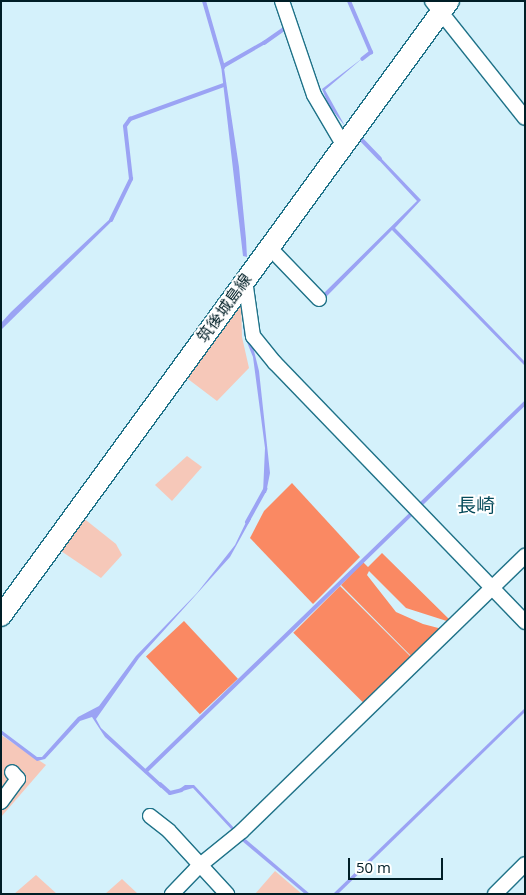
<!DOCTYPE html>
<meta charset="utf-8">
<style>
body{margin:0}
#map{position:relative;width:526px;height:895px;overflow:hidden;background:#d4f1fb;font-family:"Open Sans","Noto Sans JP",sans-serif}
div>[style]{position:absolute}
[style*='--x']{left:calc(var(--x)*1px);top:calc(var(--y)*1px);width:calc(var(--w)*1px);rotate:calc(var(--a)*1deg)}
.green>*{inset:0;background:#f6c8b9}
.forest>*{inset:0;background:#fa8963;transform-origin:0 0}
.water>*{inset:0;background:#9ba3f4}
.stream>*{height:4px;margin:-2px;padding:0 2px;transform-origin:2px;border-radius:2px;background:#9ba3f4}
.roads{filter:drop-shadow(1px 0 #1f7288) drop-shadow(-1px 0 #1f7288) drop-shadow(0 1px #1f7288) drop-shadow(0 -1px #1f7288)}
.minor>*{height:14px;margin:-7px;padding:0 7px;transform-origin:7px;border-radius:7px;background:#fff}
.secondary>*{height:20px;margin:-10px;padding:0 10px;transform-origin:10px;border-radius:10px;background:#fff}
span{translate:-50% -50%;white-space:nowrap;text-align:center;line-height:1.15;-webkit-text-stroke:4px #fff;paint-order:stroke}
.street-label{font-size:16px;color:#001e26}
.quarter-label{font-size:19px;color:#054a5a}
.frame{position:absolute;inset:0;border:2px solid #001e26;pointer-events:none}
.scale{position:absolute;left:348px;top:858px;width:95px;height:22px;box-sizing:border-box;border:2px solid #001e26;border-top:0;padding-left:6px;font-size:15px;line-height:18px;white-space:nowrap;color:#001e26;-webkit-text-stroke:4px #fff;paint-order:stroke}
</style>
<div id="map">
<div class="green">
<div style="clip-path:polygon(241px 298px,242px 337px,249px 368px,217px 401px,184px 376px)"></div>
<div style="clip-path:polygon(187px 456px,202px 467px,172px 501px,155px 485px)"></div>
<div style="clip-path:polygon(82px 517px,116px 544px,122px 555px,101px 578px,58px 549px)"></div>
<div style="clip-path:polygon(1px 735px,46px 765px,1px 817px)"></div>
<div style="clip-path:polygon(275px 871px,302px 894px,255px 894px)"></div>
<div style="clip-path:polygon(36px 875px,57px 894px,14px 894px)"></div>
<div style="clip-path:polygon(122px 879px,138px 894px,105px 894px)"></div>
</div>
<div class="forest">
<div style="clip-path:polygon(292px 483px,360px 557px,313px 604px,250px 538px,264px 511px)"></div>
<div style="clip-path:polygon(382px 553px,453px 623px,406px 608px,369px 571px,367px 575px,396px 612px,423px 624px,446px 630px,415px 660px,341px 585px,363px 562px,368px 567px)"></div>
<div style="left:340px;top:586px;width:105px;height:66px;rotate:45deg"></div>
<div style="left:184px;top:621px;width:79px;height:52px;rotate:47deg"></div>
</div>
<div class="water">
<div style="clip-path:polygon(265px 40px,267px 43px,224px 68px,239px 167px,246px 239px,247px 257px,243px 256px,221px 65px)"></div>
<div style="clip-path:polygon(364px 57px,325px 90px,345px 126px,329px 106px,322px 89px)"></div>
<div style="clip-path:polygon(378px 155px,421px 200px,395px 228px,525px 362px,525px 366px,392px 230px,326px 297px,323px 294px,417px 201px,376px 157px)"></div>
<div style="clip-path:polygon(112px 217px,114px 217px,113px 220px,1px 330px,1px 323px,11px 312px)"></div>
<div style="clip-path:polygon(241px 299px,259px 371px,270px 473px,266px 493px,263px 493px,265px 448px,253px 357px,244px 335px)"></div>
<div style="clip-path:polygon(248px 518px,251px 519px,230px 557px,139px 658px,96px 719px,101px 728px,164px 786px,161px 788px,105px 737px,92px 717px,80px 721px,45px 759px,37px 761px,1px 734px,1px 730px,37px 757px,42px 757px,78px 717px,99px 706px,136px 656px,197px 593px,235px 545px)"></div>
<div style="clip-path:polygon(525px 708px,525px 712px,338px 894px,333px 894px)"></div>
<div style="clip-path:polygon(185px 785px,194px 785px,235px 829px,233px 831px,193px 788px,179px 792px,178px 790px)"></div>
<div style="clip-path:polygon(243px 837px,310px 894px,305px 894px,241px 840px)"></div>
</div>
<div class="stream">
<div style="--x:204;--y:1;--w:69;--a:73.9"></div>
<div style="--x:349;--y:1;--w:56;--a:66.7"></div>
<div style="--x:371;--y:52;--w:11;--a:142"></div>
<div style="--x:264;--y:43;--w:28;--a:-35"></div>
<div style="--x:357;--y:135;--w:33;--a:46"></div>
<div style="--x:111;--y:220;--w:46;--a:-64"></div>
<div style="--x:131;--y:179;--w:53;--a:-96.5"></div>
<div style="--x:125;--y:126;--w:9;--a:-54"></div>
<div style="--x:130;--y:119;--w:100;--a:-19.9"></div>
<div style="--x:419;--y:506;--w:148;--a:-44.2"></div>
<div style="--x:247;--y:522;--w:38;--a:-61"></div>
<div style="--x:146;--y:771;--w:373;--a:-44.1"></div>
<div style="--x:160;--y:784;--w:13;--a:42"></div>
<div style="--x:170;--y:793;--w:12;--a:-14"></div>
</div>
<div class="roads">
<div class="minor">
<div style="--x:282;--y:1;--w:99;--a:71.2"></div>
<div style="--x:314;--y:95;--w:59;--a:59.5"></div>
<div style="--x:432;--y:1;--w:149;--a:51.5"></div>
<div style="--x:269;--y:247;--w:72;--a:46.1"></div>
<div style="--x:245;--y:280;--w:57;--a:81.9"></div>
<div style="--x:253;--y:336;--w:35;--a:51"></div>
<div style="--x:275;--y:363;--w:360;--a:46"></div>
<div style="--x:1;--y:802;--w:29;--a:-54"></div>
<div style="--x:18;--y:779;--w:9;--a:-131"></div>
<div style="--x:150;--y:816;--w:24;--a:38"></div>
<div style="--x:169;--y:831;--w:86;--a:47.4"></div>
<div style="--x:172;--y:894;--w:39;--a:-46"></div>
<div style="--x:199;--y:866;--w:55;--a:-39.1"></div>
<div style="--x:242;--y:831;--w:395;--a:-44.2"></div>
<div style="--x:495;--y:894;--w:42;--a:-45"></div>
</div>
<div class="secondary">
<div style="--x:1;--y:616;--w:761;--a:-53.93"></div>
</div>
</div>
<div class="street-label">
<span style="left:224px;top:308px;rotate:-54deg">筑後城島線</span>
</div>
<div class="quarter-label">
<span style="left:476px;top:506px">長崎</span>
</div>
<div class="frame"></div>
<div class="scale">50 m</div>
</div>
